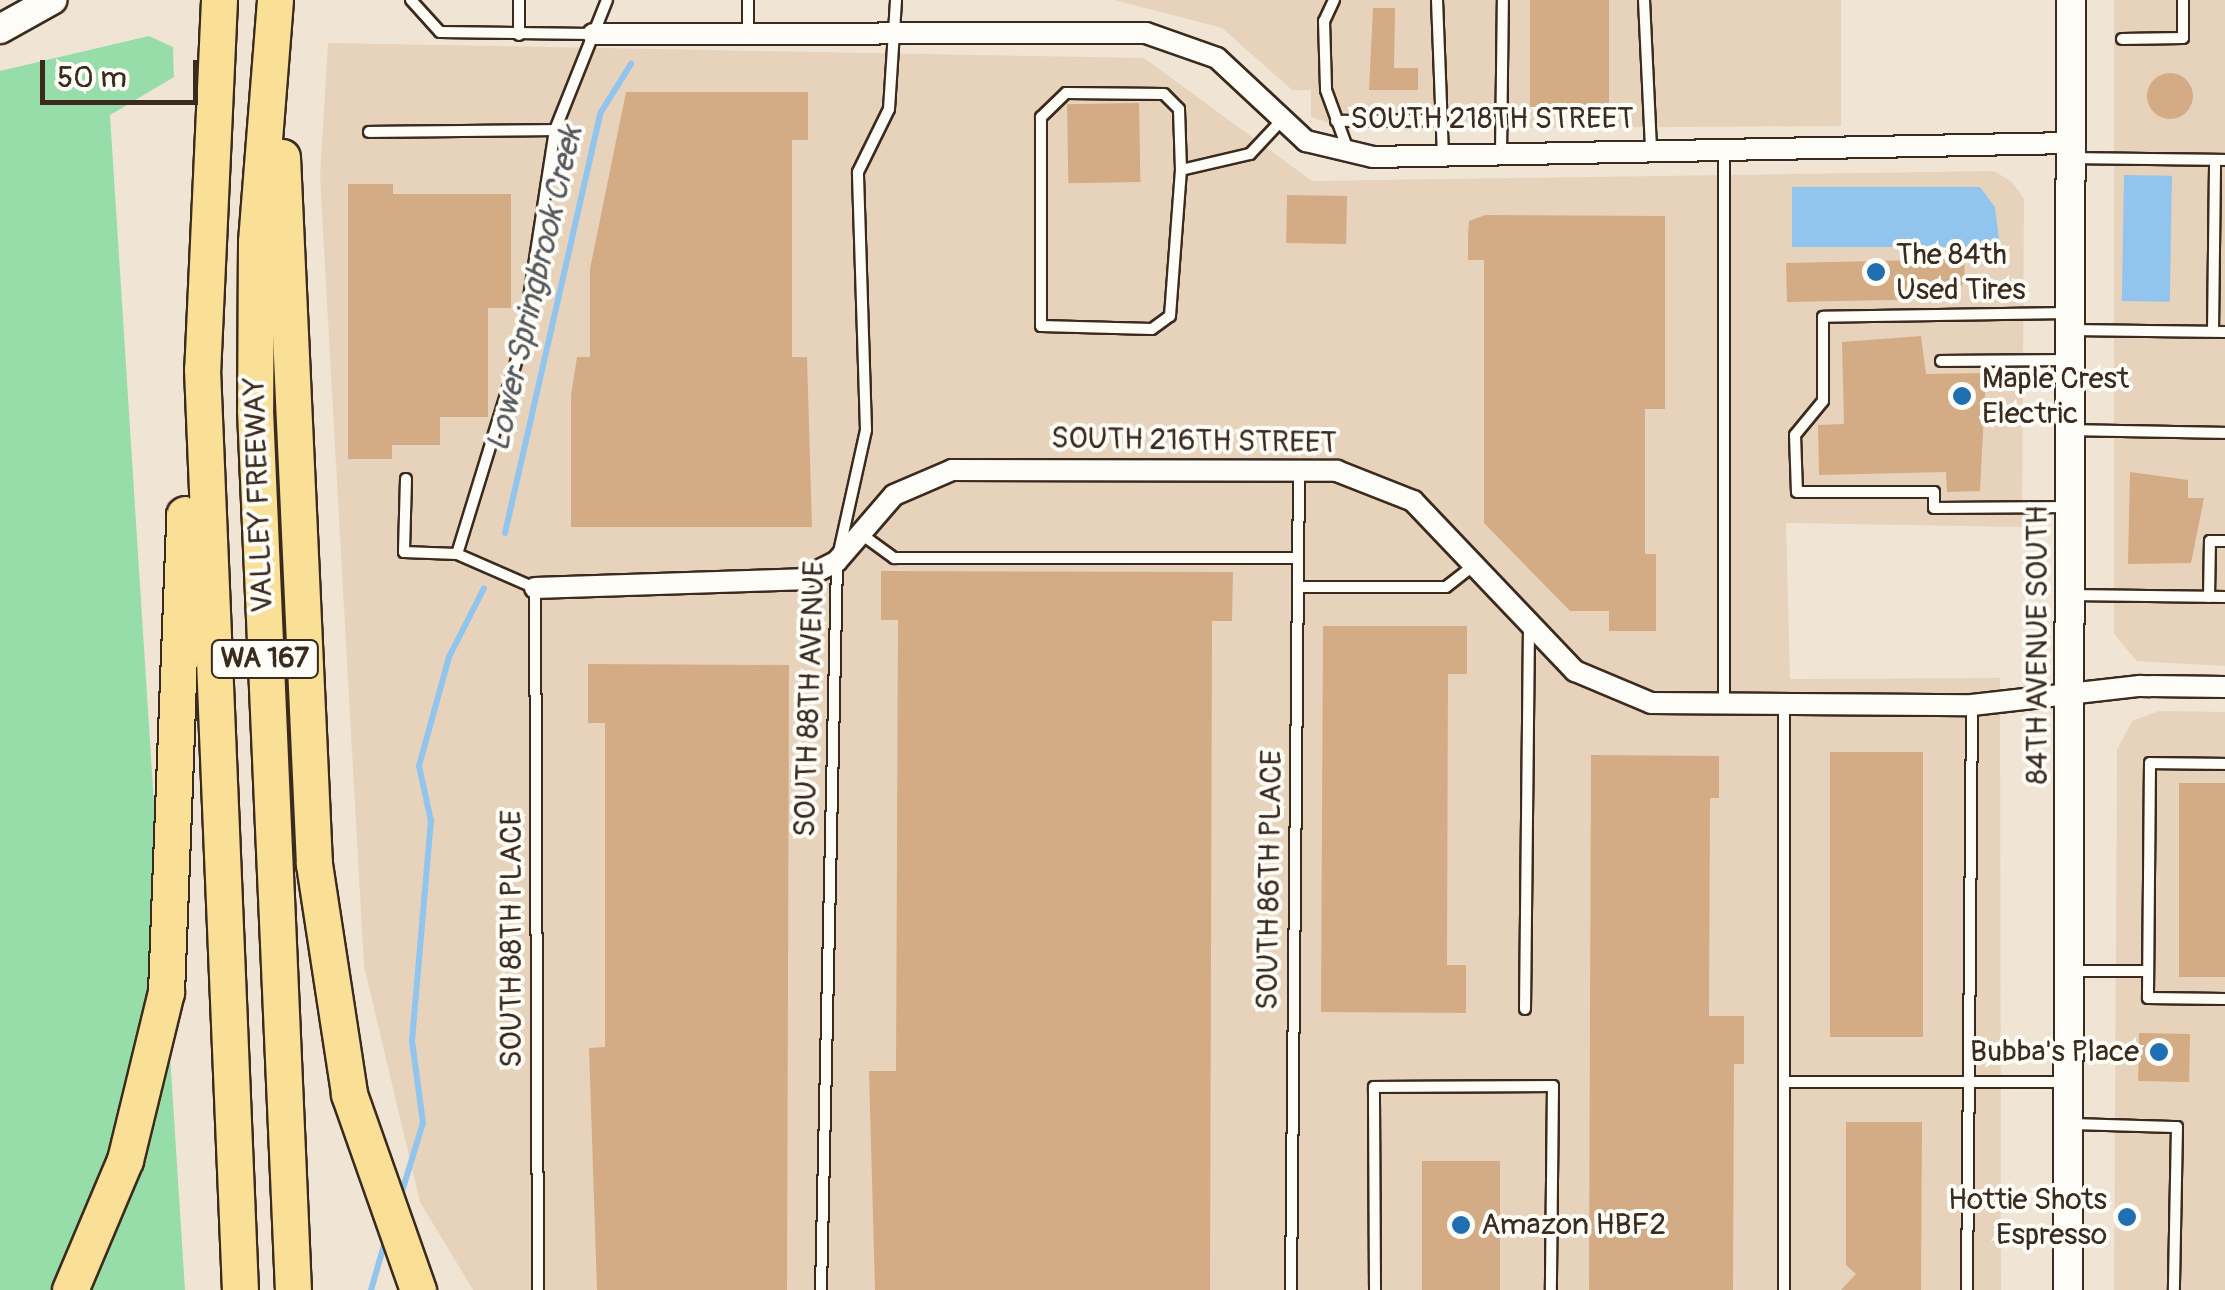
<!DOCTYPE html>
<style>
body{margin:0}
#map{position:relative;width:2225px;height:1290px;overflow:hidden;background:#f0e4d4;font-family:Pangolin,sans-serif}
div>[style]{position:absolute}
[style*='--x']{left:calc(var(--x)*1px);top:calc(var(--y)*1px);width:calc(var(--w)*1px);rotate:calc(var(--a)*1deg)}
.built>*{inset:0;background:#e7d3bc}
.green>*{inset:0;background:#97ddaa}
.water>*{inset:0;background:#91c5ee;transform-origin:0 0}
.stream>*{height:6px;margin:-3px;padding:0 3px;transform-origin:3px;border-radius:3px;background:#91c5ee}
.building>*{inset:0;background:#d3ab84;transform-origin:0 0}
.round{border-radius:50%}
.roads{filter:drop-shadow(2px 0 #3b2a1e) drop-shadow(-2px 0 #3b2a1e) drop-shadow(0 2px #3b2a1e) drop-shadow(0 -2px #3b2a1e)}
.lane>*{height:10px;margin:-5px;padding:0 5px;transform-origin:5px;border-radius:5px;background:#fdfcf7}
.street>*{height:20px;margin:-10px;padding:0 10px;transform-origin:10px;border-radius:10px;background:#fdfcf7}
.secondary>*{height:28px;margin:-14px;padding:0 14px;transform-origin:14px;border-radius:14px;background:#fdfcf7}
.highway>*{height:35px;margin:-17.5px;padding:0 17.5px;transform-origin:17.5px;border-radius:17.5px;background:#fadf96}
.dots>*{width:28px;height:28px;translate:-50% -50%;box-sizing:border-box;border:5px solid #fdfcf7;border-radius:50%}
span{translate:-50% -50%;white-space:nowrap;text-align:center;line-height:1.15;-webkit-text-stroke:8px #fdfcf7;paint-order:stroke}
.shield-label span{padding:2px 8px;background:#fdfcf7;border:2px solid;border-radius:8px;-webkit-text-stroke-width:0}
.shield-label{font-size:28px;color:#3b2a1e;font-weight:700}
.street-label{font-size:30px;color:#3b2a1e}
.poi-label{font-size:30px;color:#3b2a1e}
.left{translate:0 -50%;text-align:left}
.right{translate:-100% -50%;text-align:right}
.water-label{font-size:32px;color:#55585c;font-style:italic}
.scale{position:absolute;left:40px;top:60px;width:158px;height:45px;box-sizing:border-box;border:5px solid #3b2a1e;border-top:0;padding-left:12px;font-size:30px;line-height:35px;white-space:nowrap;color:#3b2a1e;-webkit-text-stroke:8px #fdfcf7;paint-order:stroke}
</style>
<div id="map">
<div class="built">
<div style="clip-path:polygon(1115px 0,1841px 0,1841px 126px,1346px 129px,1311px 117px,1311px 90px,1292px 90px,1222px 28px)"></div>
<div style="clip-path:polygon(2114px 0,2225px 0,2225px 666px,2137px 661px,2114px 634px)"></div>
<div style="clip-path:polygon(328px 43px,1144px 58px,1312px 181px,1994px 171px,2012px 182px,2024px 199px,2022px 527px,1786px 523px,1790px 679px,2000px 678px,2001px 1290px,473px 1290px,420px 1202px,364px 966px,320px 177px)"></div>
<div style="clip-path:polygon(2159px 711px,2225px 712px,2225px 1290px,2114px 1290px,2117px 750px,2132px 721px)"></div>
</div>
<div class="green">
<div style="clip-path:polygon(149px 36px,173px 47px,174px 77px,110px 115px,185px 1290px,0 1290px,0 71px)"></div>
</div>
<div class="water">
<div style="left:2124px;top:175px;width:48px;height:126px;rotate:1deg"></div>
<div style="clip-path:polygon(1792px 187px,1980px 187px,1995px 207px,2000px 247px,1792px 247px)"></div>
</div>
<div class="stream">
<div style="--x:505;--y:533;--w:432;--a:-77.2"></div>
<div style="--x:601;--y:112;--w:57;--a:-58"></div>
<div style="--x:400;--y:1198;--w:78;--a:-73"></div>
<div style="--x:423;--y:1123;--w:83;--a:-97.6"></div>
<div style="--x:412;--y:1041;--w:221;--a:-85.1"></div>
<div style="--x:431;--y:821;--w:56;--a:-102.3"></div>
<div style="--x:419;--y:766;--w:113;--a:-74.6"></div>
<div style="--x:449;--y:657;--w:77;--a:-63.1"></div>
<div style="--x:371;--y:1290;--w:54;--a:-73.9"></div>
</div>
<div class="building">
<div style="left:1530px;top:0;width:79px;height:107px"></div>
<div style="clip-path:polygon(1373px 8px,1395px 8px,1394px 68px,1418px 68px,1418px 90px,1369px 90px)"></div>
<div class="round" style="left:2147px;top:73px;width:46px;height:46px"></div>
<div style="clip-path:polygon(626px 92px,808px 92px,808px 140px,792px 140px,792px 357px,807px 357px,812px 527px,571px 527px,571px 395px,577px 357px,590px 357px,590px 269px)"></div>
<div style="left:1139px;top:103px;width:79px;height:72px;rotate:89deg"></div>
<div style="clip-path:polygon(348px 184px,393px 184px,393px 194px,511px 194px,511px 308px,488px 308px,488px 417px,440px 417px,440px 445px,392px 445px,392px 459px,348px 459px)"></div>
<div style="left:1287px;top:195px;width:60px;height:48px;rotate:1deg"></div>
<div style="clip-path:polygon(1485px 215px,1665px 216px,1665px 409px,1645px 409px,1645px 554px,1656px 554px,1656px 631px,1609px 631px,1609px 611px,1570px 611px,1484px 523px,1484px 260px,1468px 260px,1468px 236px,1469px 221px)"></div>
<div style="clip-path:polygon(1964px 259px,1965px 282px,1946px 299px,1787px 302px,1786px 263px)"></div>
<div style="clip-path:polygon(1921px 336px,1926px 374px,1986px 373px,1980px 491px,1947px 492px,1946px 472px,1819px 475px,1818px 425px,1844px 424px,1842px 342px)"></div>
<div style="clip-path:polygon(2130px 472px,2188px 480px,2188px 498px,2204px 498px,2191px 563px,2128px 564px)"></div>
<div style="clip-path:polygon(881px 571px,1233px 572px,1232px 621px,1212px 621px,1210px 1290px,875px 1290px,869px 1071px,896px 1071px,898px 620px,881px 620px)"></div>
<div style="clip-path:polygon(1323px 626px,1467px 626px,1467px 674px,1448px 674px,1447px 965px,1466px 965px,1466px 1013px,1321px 1012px)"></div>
<div style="clip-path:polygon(588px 664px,789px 665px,787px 1290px,597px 1290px,589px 1048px,605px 1047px,605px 723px,588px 723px)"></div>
<div style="left:1830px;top:752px;width:93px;height:285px"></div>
<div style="clip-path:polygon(1591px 755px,1719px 756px,1719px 798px,1710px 798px,1709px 1016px,1744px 1016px,1744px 1064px,1734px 1064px,1733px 1290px,1589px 1290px)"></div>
<div style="left:2179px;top:783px;width:46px;height:194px"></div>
<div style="left:2139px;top:1033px;width:51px;height:48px;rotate:1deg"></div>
<div style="clip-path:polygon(1846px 1122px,1922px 1122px,1921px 1290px,1841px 1290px,1856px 1274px,1846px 1265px)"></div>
<div style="left:1422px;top:1161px;width:78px;height:129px"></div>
</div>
<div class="roads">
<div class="lane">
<div style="--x:411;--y:0;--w:43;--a:47.8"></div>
<div style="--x:440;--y:32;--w:152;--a:0.8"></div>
<div style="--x:519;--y:0;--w:35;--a:90"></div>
<div style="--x:748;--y:0;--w:28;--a:90"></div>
<div style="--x:1334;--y:0;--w:23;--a:115"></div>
<div style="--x:1324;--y:21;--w:69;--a:88.3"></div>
<div style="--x:1326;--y:90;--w:67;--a:69.9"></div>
<div style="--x:1437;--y:0;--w:156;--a:87.8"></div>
<div style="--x:1644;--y:0;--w:151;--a:87.3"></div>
<div style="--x:2122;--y:39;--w:61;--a:-0.9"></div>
<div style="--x:2183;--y:38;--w:38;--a:-90"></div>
<div style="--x:1336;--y:121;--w:106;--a:-0.5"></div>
<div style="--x:369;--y:132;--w:186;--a:-0.6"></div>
<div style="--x:1724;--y:151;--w:553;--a:90"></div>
<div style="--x:1501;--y:154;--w:154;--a:-89.3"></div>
<div style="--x:2072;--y:158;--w:153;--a:0.7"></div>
<div style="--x:1181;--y:170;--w:61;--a:-91.9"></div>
<div style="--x:1179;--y:109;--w:21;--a:-135"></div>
<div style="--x:1164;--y:94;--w:98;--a:-179.4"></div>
<div style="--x:1066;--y:93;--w:35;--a:136"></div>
<div style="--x:1041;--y:117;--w:209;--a:90"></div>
<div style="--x:1041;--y:326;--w:111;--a:1.5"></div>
<div style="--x:1152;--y:329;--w:22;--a:-36"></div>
<div style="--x:1170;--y:316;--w:146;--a:-85.7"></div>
<div style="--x:1181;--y:170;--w:71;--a:-13.1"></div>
<div style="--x:1250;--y:154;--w:42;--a:-46.9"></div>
<div style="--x:2068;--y:313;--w:245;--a:179.1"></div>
<div style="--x:1823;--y:317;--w:84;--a:90"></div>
<div style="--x:1823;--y:401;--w:44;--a:129.5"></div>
<div style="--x:1795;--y:435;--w:57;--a:88"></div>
<div style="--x:1797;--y:492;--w:137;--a:0"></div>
<div style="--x:1934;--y:492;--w:16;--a:90"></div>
<div style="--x:1934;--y:508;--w:135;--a:-0.4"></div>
<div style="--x:2071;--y:330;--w:154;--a:0.7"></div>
<div style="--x:2213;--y:331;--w:171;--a:-89.3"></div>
<div style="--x:1941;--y:361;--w:128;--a:-0.4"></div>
<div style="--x:2071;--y:430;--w:154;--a:1.1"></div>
<div style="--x:406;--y:479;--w:73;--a:91.6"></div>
<div style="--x:404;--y:552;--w:53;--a:2.2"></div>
<div style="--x:861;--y:534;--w:41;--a:36"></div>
<div style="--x:894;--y:558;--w:404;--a:0"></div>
<div style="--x:1298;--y:587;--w:148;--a:0"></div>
<div style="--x:1446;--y:587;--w:36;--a:-38"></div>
<div style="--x:2071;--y:595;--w:154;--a:0.7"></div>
<div style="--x:2209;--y:597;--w:56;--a:-89"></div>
<div style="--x:2210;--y:541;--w:15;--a:0"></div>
<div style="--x:2225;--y:764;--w:75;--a:-179.2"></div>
<div style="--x:2150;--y:763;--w:235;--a:90.5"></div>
<div style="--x:2148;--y:998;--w:77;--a:0.7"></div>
<div style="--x:2070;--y:971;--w:78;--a:0"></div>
<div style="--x:1525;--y:1009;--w:384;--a:-89.4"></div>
<div style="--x:1784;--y:1082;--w:283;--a:0"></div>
<div style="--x:2069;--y:1124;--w:108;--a:1.6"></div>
<div style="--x:2177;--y:1127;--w:163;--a:91.1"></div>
<div style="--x:538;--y:1290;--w:702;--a:-90.24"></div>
<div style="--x:535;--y:588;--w:85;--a:-156.4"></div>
<div style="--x:457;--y:554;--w:221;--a:-72.9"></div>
<div style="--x:522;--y:343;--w:216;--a:-81.2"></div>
<div style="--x:555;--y:130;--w:140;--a:-68.2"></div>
<div style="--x:821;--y:1290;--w:729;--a:-88.74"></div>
<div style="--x:837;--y:561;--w:134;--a:-77.5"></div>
<div style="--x:866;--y:430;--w:258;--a:-91.8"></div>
<div style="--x:858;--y:172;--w:70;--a:-63.8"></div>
<div style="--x:889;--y:109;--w:109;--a:-86.3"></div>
<div style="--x:1291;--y:1290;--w:819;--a:-89.44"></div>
<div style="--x:1375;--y:1290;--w:203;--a:-90.3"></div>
<div style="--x:1374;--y:1087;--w:179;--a:-0.3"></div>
<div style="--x:1553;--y:1086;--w:204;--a:90.6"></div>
<div style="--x:1784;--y:1290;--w:585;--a:-90"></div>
<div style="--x:1967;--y:1290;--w:585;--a:-89.51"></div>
</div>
<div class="street">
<div style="--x:593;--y:34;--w:553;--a:-0.1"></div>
<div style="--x:1146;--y:33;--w:75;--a:19.4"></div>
<div style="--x:1217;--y:58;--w:122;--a:43"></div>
<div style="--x:1306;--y:141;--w:69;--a:13.4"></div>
<div style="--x:1373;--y:157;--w:698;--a:-1.15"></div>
<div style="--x:535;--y:588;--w:267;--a:-1.9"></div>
<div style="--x:802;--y:579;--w:39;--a:-27"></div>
<div style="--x:837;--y:561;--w:87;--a:-49.2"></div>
<div style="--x:894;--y:495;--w:63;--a:-23.3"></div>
<div style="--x:952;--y:470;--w:385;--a:0.1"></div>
<div style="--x:1337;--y:471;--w:82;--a:21.5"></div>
<div style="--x:1413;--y:501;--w:235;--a:46.4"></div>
<div style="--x:1575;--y:671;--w:82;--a:22.8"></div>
<div style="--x:1651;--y:703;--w:321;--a:0.4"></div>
<div style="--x:1972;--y:705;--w:169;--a:-6.5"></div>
<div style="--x:2140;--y:686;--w:85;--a:0.7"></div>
</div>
<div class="secondary">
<div style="--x:0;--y:29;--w:60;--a:-29.1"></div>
<div style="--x:2068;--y:1290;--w:1290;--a:-89.87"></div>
</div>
<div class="highway">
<div style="--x:219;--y:0;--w:369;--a:92.6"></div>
<div style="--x:202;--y:369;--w:922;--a:87.64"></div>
<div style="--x:275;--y:0;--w:243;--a:94.5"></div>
<div style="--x:256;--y:242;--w:168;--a:90.3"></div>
<div style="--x:255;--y:410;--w:881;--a:87.53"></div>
<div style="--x:282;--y:157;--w:708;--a:87.41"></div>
<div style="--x:314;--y:864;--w:233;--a:81.3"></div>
<div style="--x:349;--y:1094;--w:208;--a:70.6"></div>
<div style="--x:70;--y:1290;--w:141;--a:-67.1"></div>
<div style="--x:125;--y:1160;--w:173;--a:-76.3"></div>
<div style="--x:166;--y:992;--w:478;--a:-87.8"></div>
</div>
</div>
<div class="dots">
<div style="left:1876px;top:272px;background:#1f6fb2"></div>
<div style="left:1962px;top:396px;background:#1f6fb2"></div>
<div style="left:2159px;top:1052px;background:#1f6fb2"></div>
<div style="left:2127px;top:1217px;background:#1f6fb2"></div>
<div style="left:1461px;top:1225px;background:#1f6fb2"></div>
</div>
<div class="shield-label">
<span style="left:265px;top:659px">WA 167</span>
</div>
<div class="street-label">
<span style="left:1492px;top:119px">SOUTH 218TH STREET</span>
<span style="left:1194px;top:441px;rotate:1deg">SOUTH 216TH STREET</span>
<span style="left:259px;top:495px;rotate:-92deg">VALLEY FREEWAY</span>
<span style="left:2038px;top:645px;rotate:-90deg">84TH AVENUE SOUTH</span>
<span style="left:810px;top:699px;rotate:-88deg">SOUTH 88TH AVENUE</span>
<span style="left:1270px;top:880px;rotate:-89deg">SOUTH 86TH PLACE</span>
<span style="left:512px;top:939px;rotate:-90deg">SOUTH 88TH PLACE</span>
</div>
<div class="poi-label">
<span class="left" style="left:1896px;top:272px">The 84th<br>Used Tires</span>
<span class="left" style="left:1982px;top:396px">Maple Crest<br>Electric</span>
<span class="right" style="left:2139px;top:1052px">Bubba's Place</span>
<span class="right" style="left:2107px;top:1217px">Hottie Shots<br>Espresso</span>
<span class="left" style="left:1481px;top:1225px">Amazon HBF2</span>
</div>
<div class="water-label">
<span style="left:535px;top:289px;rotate:-77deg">Lower Springbrook Creek</span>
</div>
<div class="scale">50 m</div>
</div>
